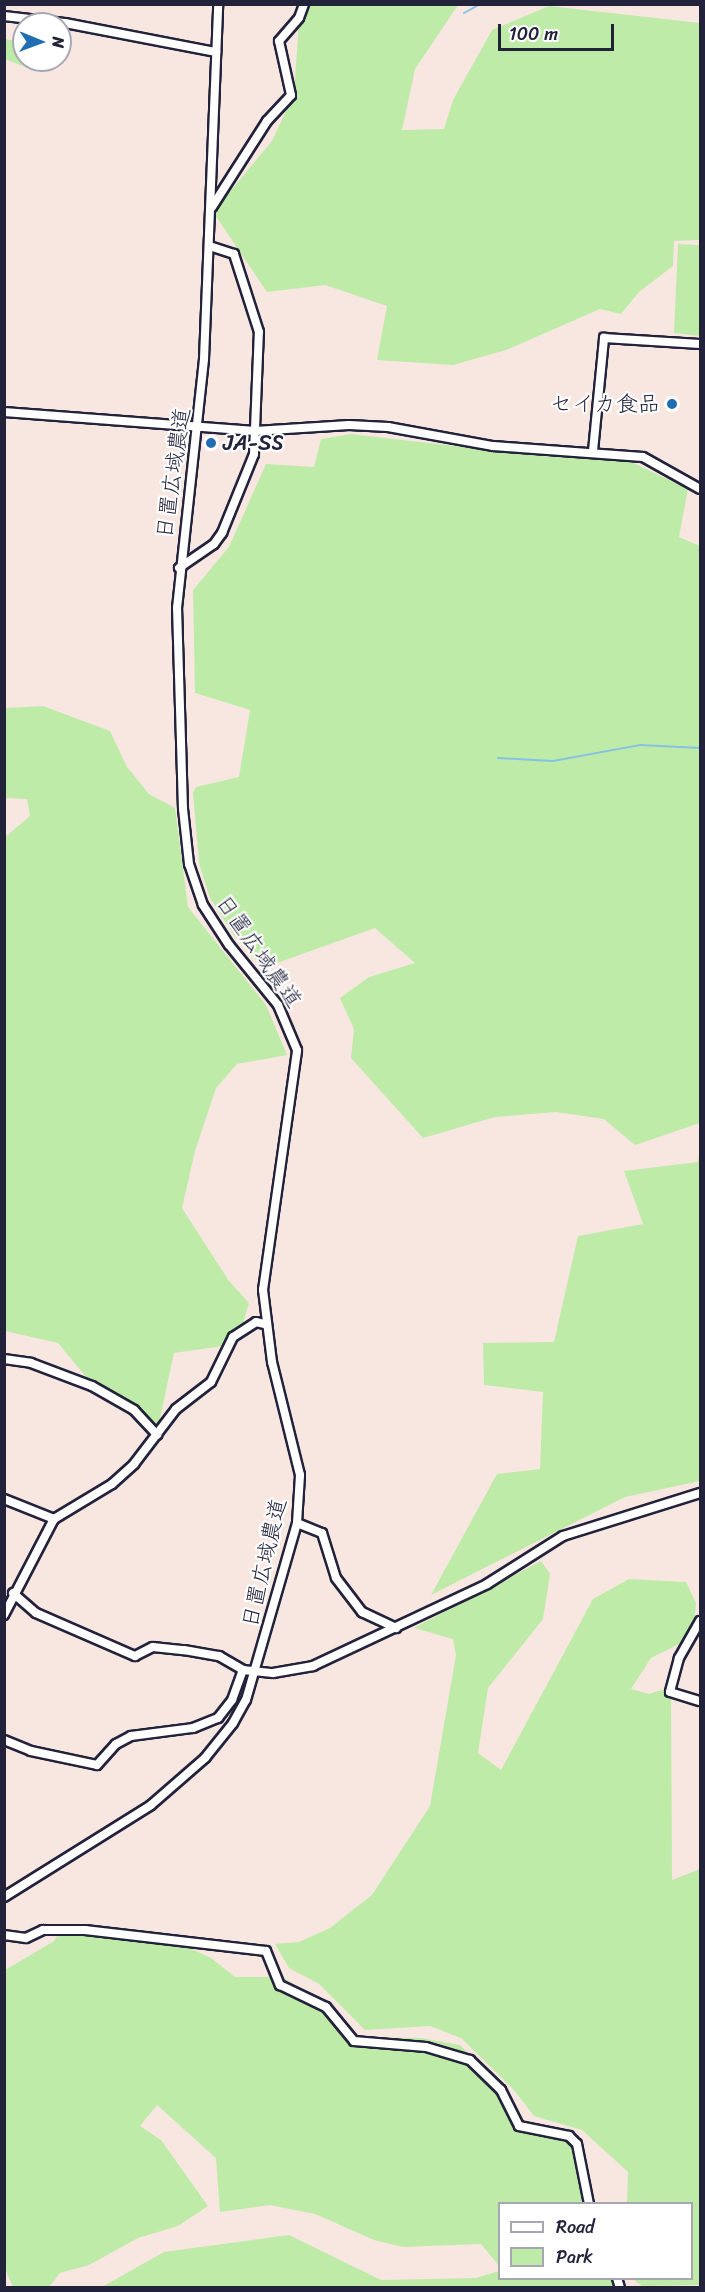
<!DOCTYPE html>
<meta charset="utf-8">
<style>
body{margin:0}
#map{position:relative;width:705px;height:2292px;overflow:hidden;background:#f8e7e1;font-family:Sriracha,"Klee One",sans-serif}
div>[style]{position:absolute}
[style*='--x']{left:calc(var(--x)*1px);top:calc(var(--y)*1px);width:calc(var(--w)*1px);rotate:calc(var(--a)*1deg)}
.green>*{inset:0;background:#bfeba8}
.stream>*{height:2px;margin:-1px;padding:0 1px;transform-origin:1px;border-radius:1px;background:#84c3e4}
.roads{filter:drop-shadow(2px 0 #22223b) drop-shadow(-2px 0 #22223b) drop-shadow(0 2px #22223b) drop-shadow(0 -2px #22223b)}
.minor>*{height:8px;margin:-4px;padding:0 4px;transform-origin:4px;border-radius:4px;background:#fff}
.dots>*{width:16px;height:16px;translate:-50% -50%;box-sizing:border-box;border:3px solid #fff;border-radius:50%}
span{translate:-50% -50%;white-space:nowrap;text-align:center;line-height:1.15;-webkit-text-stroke:4.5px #fff;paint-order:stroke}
.poi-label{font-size:22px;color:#22223b}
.right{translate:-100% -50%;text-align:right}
.left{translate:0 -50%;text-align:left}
.street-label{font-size:22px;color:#22223b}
.frame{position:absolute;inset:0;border:6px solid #22223b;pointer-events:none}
.legend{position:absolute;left:498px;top:2202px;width:195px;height:78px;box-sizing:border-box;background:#fff;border:2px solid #a7a7b1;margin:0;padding:8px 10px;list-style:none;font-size:18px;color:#22223b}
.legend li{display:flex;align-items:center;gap:12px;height:30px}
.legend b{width:30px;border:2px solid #a7a7b1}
.north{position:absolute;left:12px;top:12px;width:60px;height:60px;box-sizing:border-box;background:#fff;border:2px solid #a7a7b1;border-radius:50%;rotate:91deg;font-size:16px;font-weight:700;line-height:24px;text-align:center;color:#22223b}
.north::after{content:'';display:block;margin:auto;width:21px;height:27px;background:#1f6fb2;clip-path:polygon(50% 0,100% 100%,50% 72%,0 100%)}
.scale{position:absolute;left:498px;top:24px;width:116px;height:27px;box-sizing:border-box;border:3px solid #22223b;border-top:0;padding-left:8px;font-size:18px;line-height:21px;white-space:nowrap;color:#22223b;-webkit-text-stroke:4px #fff;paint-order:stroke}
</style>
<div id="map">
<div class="green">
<div style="clip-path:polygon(308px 4px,458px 5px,415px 69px,402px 130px,444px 129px,453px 100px,492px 30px,549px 6px,700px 23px,700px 240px,674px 241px,673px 266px,639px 292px,621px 314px,600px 309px,506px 350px,453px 365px,377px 360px,387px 306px,325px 285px,267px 292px,213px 212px,272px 141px,294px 94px,300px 7px)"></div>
<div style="clip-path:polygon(5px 39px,22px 42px,25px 67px,5px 59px)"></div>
<div style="clip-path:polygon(678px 244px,700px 245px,700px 336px,674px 333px)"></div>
<div style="clip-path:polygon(351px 434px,550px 457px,623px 458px,688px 489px,679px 537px,700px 546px,700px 1123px,635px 1145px,604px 1119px,556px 1112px,495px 1117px,423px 1138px,351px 1058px,354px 1029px,340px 998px,369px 977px,415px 963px,375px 928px,263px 968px,233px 934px,210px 898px,199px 863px,193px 793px,196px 787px,239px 777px,250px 710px,195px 693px,193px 590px,229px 547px,266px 464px,314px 467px,321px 439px)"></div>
<div style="clip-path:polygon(43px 706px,110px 731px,127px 767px,149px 794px,175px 808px,188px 907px,266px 1005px,287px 1055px,237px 1064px,216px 1088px,195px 1151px,182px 1208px,229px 1281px,249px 1303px,237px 1344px,174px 1353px,157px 1432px,92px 1384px,58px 1343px,5px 1331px,4px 838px,30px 816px,27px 799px,5px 798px,5px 708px)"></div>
<div style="clip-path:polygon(700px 1149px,700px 1481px,625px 1497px,431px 1595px,497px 1474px,540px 1469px,543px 1392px,484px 1385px,483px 1343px,554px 1342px,578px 1236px,643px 1224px,624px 1171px,698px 1162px)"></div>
<div style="clip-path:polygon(541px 1561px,550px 1574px,543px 1619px,488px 1688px,478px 1753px,501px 1770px,593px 1599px,629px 1579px,686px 1582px,696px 1603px,693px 1637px,651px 1658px,631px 1689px,649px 1694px,671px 1687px,672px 1880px,700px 1869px,700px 2285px,642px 2286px,633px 2279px,692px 2278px,692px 2204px,627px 2203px,628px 2172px,582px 2130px,534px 2116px,514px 2090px,461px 2038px,430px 2026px,365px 2030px,319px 1984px,289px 1968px,275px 1944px,299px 1942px,330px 1928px,372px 1895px,430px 1806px,456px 1655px,453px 1639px,414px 1628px)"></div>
<div style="clip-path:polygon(64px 1924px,153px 1931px,211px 1958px,235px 1977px,282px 1977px,330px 2007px,356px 2037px,421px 2038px,460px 2045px,501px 2085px,512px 2115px,526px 2126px,568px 2139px,578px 2155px,593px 2203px,500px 2204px,499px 2266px,481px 2244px,403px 2247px,374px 2240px,315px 2214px,270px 2205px,220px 2212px,216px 2158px,157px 2105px,140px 2126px,161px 2140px,208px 2206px,178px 2226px,138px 2238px,89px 2265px,60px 2273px,49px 2287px,13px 2287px,5px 2269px,5px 1970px,54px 1941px)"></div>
<div style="clip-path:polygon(289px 2235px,381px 2280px,476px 2278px,499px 2271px,500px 2278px,618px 2279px,618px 2288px,100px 2288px,164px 2252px)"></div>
</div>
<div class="stream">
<div style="--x:464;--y:13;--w:18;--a:-29"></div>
<div style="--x:498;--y:758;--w:55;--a:3.1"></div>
<div style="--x:553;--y:761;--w:88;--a:-10.4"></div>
<div style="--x:640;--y:745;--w:60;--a:2.9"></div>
</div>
<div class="roads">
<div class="minor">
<div style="--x:4;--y:16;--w:61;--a:6.5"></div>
<div style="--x:65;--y:23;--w:154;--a:10.9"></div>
<div style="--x:212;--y:207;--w:102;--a:-57.4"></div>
<div style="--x:267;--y:121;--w:35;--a:-47"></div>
<div style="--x:291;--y:95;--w:55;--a:-102.5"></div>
<div style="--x:279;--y:41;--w:30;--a:-49"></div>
<div style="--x:299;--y:18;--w:15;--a:-70"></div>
<div style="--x:4;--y:412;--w:252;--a:4.3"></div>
<div style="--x:255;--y:431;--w:94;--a:-3.7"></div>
<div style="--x:349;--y:425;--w:39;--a:3"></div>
<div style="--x:388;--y:427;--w:107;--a:10.3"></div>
<div style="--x:493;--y:446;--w:150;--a:4.2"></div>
<div style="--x:643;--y:457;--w:65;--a:29.3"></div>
<div style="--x:593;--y:451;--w:114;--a:-84.4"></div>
<div style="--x:604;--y:338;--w:96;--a:3.6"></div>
<div style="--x:179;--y:568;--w:42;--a:-34.4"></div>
<div style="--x:214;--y:544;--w:14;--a:-54"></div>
<div style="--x:222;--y:533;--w:85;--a:-67.9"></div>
<div style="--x:254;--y:454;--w:122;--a:-87.7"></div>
<div style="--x:259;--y:332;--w:82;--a:-107.8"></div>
<div style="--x:234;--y:254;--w:25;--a:-162"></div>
<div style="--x:4;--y:1359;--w:27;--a:8"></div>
<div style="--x:31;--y:1363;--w:65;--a:20.7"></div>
<div style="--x:92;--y:1386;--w:48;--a:29.7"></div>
<div style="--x:134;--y:1410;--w:34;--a:47"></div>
<div style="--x:4;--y:1499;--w:54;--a:21.8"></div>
<div style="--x:297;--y:1523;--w:27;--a:22"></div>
<div style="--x:322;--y:1533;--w:47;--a:72.7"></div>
<div style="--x:336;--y:1578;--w:43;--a:52.6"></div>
<div style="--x:362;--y:1612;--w:38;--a:25"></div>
<div style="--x:13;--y:1593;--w:30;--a:41"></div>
<div style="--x:36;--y:1613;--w:108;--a:23.5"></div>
<div style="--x:135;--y:1656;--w:20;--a:-27"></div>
<div style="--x:153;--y:1647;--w:31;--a:6"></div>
<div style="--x:184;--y:1650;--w:36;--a:10"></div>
<div style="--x:219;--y:1656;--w:28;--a:30"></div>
<div style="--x:4;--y:1615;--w:108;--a:-62.5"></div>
<div style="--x:54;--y:1519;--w:68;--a:-31.1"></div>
<div style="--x:112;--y:1484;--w:30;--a:-42"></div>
<div style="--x:134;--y:1464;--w:69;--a:-52.6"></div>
<div style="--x:176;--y:1409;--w:44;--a:-37.6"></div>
<div style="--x:211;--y:1382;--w:50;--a:-63.9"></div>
<div style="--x:233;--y:1337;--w:27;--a:-33"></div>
<div style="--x:256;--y:1322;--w:9;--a:13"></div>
<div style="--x:700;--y:1621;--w:43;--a:119.6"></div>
<div style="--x:679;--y:1658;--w:35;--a:105"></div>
<div style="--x:670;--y:1692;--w:31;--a:17"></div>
<div style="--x:4;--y:1740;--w:29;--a:22"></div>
<div style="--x:31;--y:1751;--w:67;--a:12"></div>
<div style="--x:97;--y:1765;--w:28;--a:-48"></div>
<div style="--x:116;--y:1744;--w:17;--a:-28"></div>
<div style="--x:131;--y:1736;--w:63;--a:-7.4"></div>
<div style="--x:193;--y:1728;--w:27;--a:-22"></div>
<div style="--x:218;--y:1718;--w:23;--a:-52"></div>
<div style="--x:232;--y:1700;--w:32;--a:-70"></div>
<div style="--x:243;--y:1670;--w:30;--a:6"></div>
<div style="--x:273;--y:1673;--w:41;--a:-9.9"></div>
<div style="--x:313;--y:1666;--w:192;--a:-25.2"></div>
<div style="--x:487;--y:1584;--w:90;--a:-32.3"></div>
<div style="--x:563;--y:1536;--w:144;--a:-17.4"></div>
<div style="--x:4;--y:1897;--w:173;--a:-32"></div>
<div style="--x:151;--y:1805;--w:72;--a:-41"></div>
<div style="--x:205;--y:1758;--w:45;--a:-51.3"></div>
<div style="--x:233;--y:1723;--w:26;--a:-61"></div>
<div style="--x:246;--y:1700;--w:184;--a:-73.9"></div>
<div style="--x:297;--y:1523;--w:48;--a:-86.4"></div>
<div style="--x:300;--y:1475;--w:116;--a:-103.9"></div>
<div style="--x:272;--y:1362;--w:73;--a:-97.1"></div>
<div style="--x:263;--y:1290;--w:242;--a:-81.9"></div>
<div style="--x:297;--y:1050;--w:49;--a:-112.9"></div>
<div style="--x:278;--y:1005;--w:77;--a:-129.2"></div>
<div style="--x:229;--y:945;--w:48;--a:-123"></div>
<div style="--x:203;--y:905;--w:43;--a:-108.9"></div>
<div style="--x:189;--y:864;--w:55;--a:-96.2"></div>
<div style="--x:183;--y:809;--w:201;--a:-91.7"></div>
<div style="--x:177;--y:608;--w:250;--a:-83.8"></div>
<div style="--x:204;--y:359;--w:355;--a:-87.7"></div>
<div style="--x:4;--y:1935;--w:22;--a:8"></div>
<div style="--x:26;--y:1938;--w:19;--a:-25"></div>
<div style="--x:43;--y:1930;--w:42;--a:0"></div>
<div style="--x:85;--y:1930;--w:182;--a:6.6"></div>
<div style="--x:266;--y:1951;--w:37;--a:68"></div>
<div style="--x:280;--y:1985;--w:51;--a:25.6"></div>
<div style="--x:326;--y:2007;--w:44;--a:50.5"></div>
<div style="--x:354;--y:2041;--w:72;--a:4.8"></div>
<div style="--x:426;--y:2047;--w:46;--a:16.5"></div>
<div style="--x:470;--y:2060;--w:43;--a:44.1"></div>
<div style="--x:501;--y:2090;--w:40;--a:63.4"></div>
<div style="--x:519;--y:2126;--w:51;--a:11.3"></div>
<div style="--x:569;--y:2136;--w:11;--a:45"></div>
<div style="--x:577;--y:2144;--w:61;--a:78.7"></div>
<div style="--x:617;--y:2278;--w:10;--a:73"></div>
</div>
</div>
<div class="dots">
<div style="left:672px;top:404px;background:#1f6fb2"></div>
<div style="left:211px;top:443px;background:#1f6fb2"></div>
</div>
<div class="poi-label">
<span class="right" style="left:660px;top:404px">セイカ食品</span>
<span class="left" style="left:223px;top:443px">JA-SS</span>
</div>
<div class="street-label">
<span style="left:173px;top:473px;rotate:-82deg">日置広域農道</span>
<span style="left:259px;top:951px;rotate:55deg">日置広域農道</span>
<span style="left:264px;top:1563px;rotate:-77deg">日置広域農道</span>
</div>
<div class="frame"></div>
<ul class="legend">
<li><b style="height:8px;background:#fff"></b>Road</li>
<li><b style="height:16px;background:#bfeba8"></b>Park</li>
</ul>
<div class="north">N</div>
<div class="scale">100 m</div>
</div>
